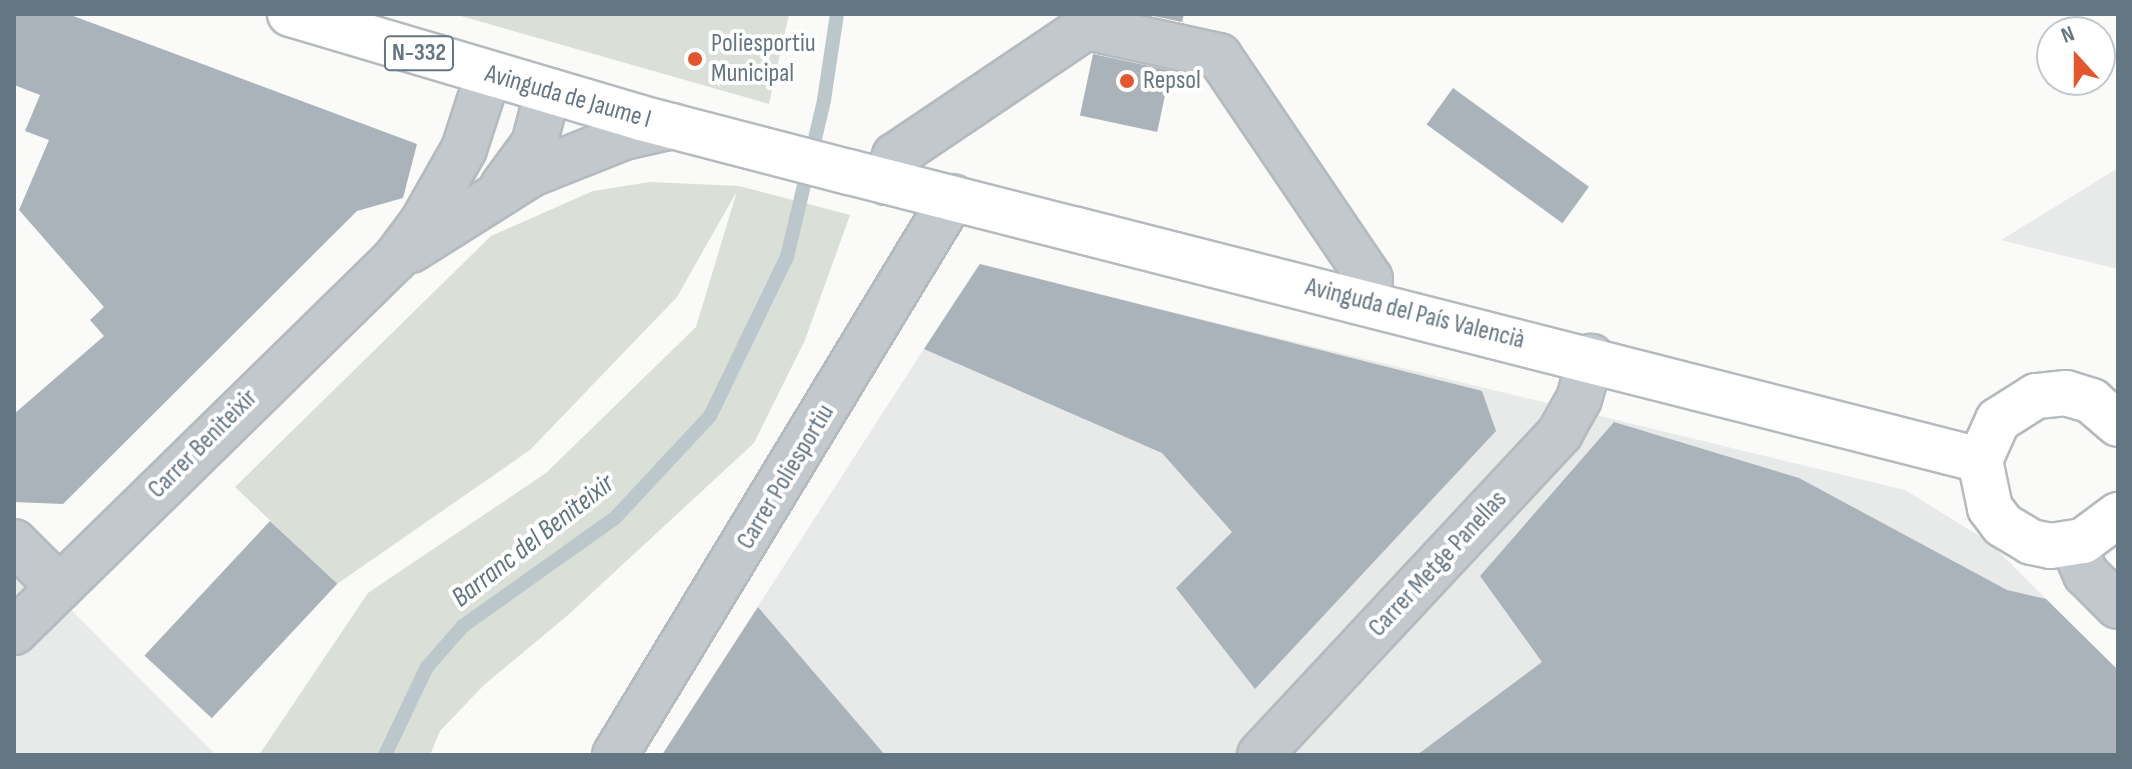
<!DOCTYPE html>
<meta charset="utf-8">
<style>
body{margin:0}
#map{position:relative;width:2132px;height:769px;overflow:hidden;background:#fafaf8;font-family:"Sofia Sans Condensed",sans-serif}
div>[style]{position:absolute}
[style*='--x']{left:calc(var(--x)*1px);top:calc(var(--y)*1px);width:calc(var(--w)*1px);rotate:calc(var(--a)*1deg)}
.built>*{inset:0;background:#e8e9e9}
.green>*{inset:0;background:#dadfd7}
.stream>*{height:14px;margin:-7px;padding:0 7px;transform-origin:7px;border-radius:7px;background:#bbc7cb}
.building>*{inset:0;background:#aab3b9;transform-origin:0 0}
.roads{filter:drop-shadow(2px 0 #b5babe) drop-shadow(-2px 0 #b5babe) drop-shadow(0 2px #b5babe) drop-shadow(0 -2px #b5babe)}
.minor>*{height:44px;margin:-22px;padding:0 22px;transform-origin:22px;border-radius:22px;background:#c3c8cc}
.major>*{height:44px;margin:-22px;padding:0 22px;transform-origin:22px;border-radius:22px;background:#fff}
.highway>*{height:44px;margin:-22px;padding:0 22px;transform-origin:22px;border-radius:22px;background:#fff}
.dots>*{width:22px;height:22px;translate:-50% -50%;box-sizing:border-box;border:4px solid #fff;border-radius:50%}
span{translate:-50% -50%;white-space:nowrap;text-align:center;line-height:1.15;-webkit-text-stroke:8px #fff;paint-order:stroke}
.shield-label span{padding:2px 6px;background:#fff;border:2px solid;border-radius:6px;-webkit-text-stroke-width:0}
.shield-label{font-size:24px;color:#657683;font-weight:700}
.poi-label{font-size:26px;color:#657683}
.left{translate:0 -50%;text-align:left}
.street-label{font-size:26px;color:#657683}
.water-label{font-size:28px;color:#60757c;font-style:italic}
.frame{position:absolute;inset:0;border:16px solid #657683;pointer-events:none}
.north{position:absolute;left:2036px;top:16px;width:80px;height:80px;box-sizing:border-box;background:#fff;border:2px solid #c1c8cd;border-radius:50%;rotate:339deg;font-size:22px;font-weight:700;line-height:32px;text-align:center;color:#657683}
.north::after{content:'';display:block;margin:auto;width:28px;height:36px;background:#e4572e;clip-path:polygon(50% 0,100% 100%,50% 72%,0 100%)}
</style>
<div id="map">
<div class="built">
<div style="clip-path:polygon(2118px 168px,2118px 269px,2001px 240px)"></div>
<div style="clip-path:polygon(978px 265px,1905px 490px,1989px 542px,2118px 670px,2118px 755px,662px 755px)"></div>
<div style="clip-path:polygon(14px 552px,125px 664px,216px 755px,14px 755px)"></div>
</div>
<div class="green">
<div style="clip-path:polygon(454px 14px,789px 14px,769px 104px)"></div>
<div style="clip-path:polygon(650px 182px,739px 186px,850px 215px,805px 340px,754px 443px,568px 615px,484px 685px,440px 731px,430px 755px,259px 755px,368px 593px,546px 473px,696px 327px,737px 191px,677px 297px,530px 450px,337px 584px,235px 487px,491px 236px,593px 191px)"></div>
</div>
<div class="stream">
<div style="--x:385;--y:755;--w:98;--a:-64.5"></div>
<div style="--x:427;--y:667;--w:55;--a:-48.7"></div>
<div style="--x:463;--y:626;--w:186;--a:-35.4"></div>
<div style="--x:615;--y:518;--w:139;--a:-47"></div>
<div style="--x:710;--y:416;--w:177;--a:-64.2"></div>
<div style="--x:787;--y:257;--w:161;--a:-76.7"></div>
<div style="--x:824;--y:100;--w:87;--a:-81.4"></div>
</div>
<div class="building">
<div style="clip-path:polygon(14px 14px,68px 14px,417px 144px,403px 198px,357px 211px,63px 504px,14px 502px,14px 414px,104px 336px,90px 320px,104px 307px,19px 210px,49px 140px,25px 131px,40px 95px,14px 85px)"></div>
<div style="clip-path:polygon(1144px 14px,1184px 14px,1182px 22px)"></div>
<div style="left:1093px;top:54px;width:79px;height:63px;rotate:12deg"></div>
<div style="left:1453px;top:88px;width:168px;height:45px;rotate:36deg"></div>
<div style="clip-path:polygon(980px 264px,1482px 391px,1496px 431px,1255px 689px,1176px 588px,1232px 532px,1162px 453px,924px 349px)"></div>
<div style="clip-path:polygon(1614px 422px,1799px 478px,2007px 590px,2046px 599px,2118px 670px,2118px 755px,1417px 755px,1542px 662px,1480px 576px)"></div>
<div style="left:270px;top:521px;width:92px;height:184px;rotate:43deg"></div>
<div style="clip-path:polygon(758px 607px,885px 755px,662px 755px)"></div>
</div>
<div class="roads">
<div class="minor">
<div style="--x:886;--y:182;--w:28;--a:-71"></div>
<div style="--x:895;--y:156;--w:230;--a:-34"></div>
<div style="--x:1086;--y:27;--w:136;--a:12.3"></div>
<div style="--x:1219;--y:56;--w:269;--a:55.9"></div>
<div style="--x:1370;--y:279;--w:24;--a:95"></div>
<div style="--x:503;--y:186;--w:52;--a:-53.6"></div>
<div style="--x:534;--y:144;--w:55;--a:-75.2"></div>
<div style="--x:411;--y:250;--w:142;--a:-32.3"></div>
<div style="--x:531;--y:174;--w:100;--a:-21.7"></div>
<div style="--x:624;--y:137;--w:50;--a:-12.7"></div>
<div style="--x:14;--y:542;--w:64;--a:45"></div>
<div style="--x:2073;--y:544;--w:33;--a:67"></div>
<div style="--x:2086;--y:574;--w:45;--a:45"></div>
<div style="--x:14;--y:632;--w:533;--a:-44.39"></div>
<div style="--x:395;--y:259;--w:45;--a:-53.1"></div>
<div style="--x:422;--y:223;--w:85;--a:-60.4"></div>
<div style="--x:464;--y:149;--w:78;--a:-72"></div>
<div style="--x:615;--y:755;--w:652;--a:-58.8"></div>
<div style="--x:1260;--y:755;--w:440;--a:-47"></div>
<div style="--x:1560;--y:433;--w:39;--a:-61"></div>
<div style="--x:1579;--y:399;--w:44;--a:-74.1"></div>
</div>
<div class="major">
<div style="--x:849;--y:172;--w:1167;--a:14.29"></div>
<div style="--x:2118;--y:424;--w:35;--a:-139"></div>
<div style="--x:2092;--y:401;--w:27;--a:-163"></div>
<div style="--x:2066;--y:393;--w:30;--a:174"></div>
<div style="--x:2036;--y:396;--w:45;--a:147.7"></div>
<div style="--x:1998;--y:420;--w:44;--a:114.2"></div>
<div style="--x:1980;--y:460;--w:49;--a:78.2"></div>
<div style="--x:1990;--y:508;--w:21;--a:53"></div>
<div style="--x:2003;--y:525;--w:33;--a:31"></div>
<div style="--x:2031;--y:542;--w:20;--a:11"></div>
<div style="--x:2051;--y:546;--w:32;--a:-9"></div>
<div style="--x:2083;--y:541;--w:44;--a:-36.6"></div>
</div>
<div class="highway">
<div style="--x:290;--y:14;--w:366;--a:16.5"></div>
<div style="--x:641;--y:118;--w:215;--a:14.6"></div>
</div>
</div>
<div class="dots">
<div style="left:695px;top:59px;background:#e4572e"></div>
<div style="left:1127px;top:81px;background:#e4572e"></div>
</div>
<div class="shield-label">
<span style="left:419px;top:53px">N-332</span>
</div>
<div class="poi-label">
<span class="left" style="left:711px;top:59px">Poliesportiu<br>Municipal</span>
<span class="left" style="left:1143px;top:81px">Repsol</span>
</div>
<div class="street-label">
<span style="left:568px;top:97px;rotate:16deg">Avinguda de Jaume I</span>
<span style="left:1415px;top:314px;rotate:14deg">Avinguda del País Valencià</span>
<span style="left:203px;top:444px;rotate:-45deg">Carrer Beniteixir</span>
<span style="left:786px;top:477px;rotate:-59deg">Carrer Poliesportiu</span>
<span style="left:1438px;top:564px;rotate:-47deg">Carrer Metge Panellas</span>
</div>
<div class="water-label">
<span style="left:533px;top:541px;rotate:-38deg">Barranc del Beniteixir</span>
</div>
<div class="frame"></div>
<div class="north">N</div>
</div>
